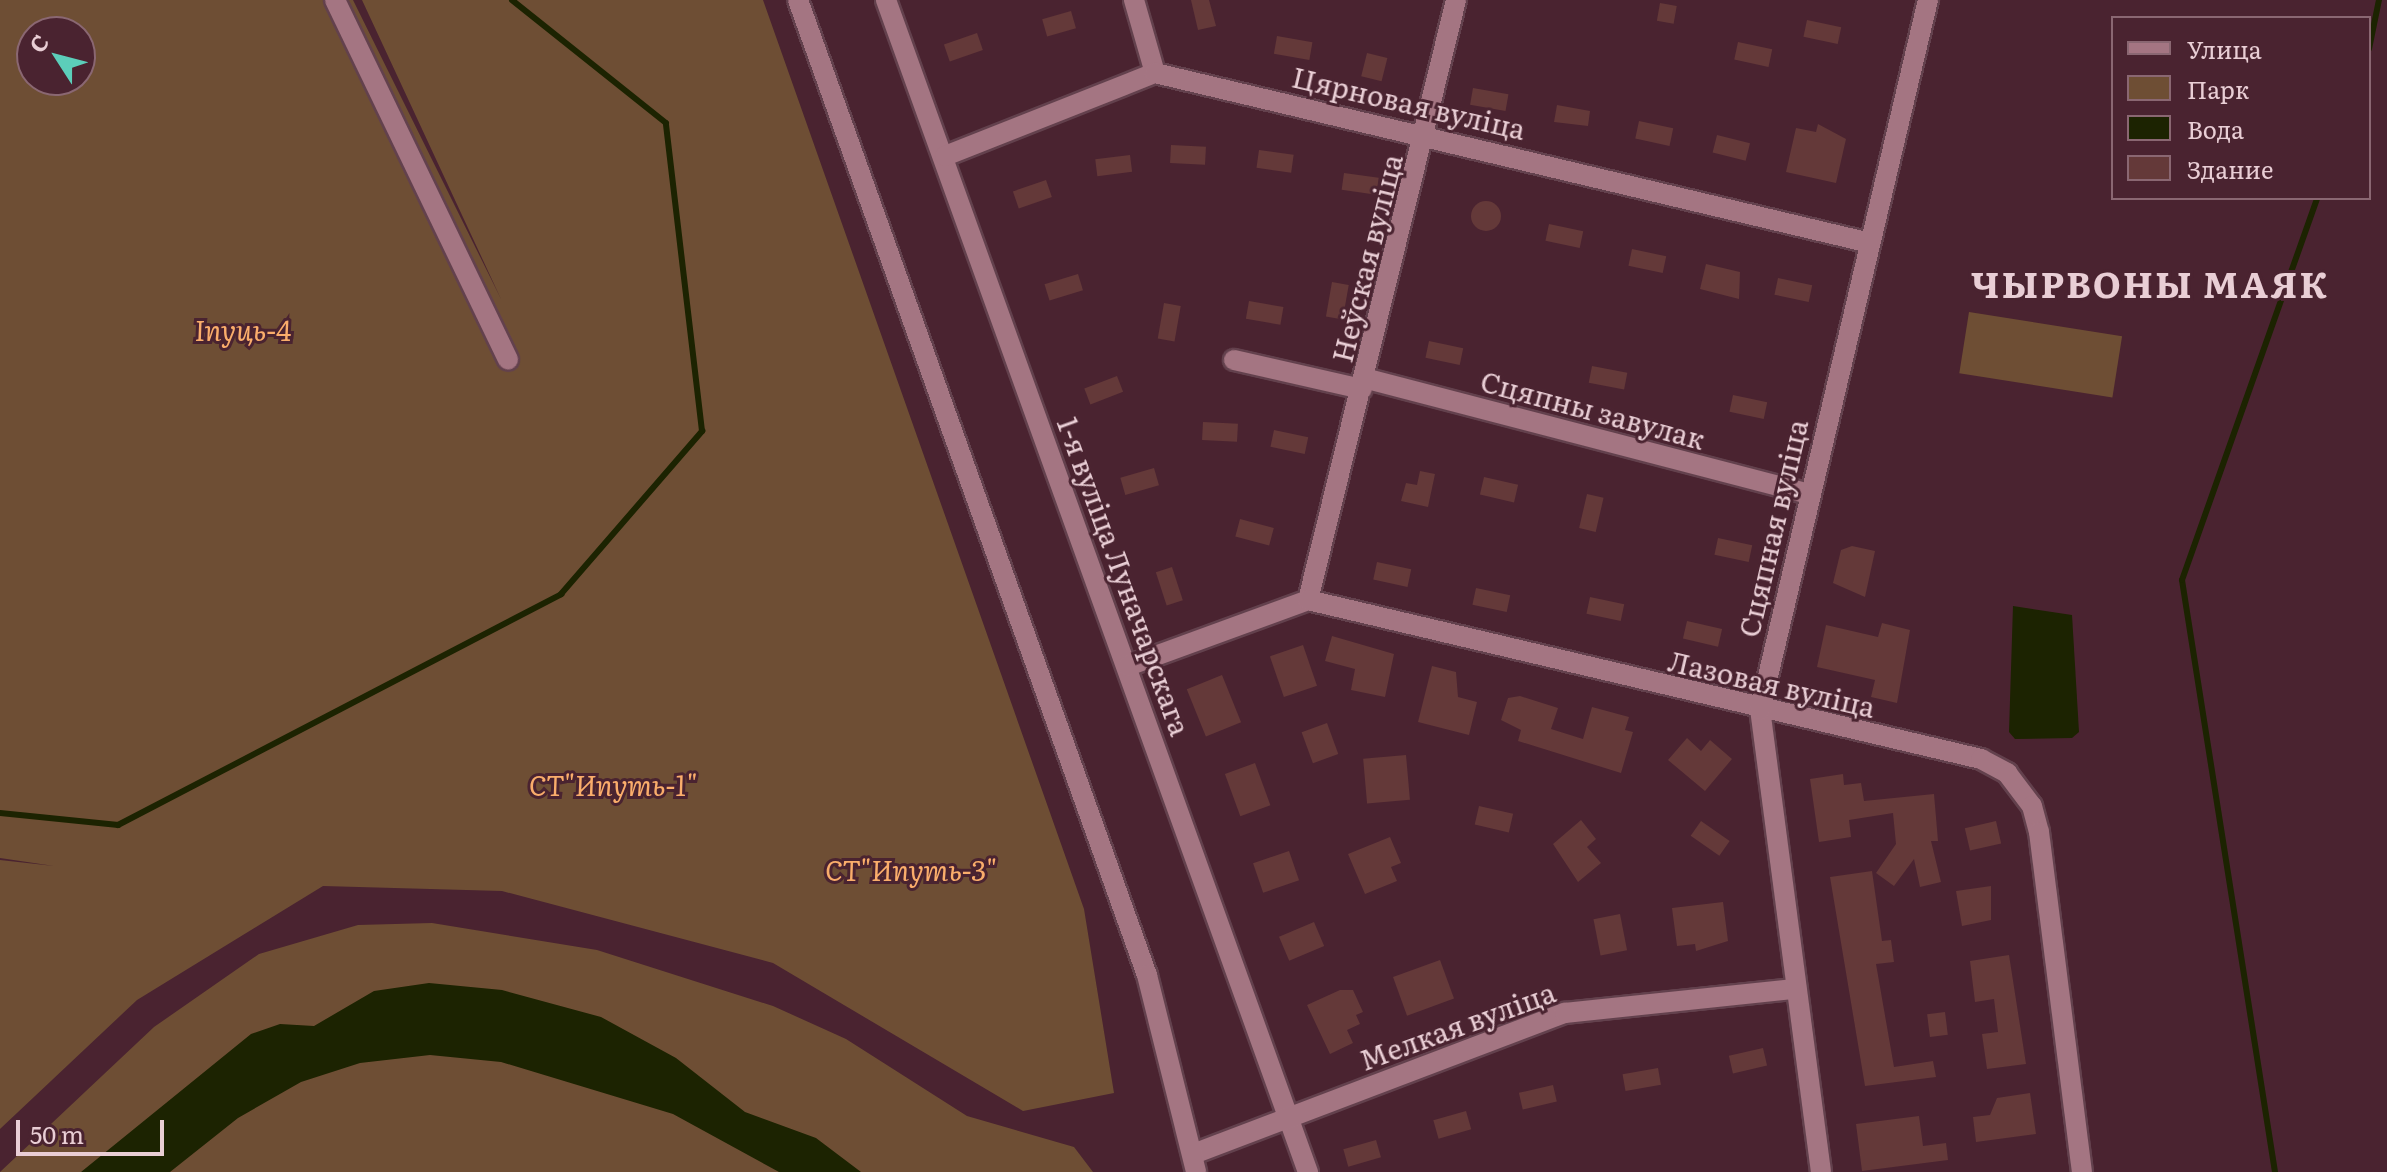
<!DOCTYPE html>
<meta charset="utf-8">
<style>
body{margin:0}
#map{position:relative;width:2387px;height:1172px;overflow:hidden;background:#4a2330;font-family:Literata,serif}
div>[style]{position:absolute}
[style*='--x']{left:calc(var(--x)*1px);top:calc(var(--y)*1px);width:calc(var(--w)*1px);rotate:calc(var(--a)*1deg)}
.green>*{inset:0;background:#6e4e34;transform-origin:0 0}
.water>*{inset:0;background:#1c2301}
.stream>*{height:6px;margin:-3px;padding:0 3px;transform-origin:3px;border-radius:3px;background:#1c2301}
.building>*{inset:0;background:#643939;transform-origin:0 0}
.round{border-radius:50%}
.roads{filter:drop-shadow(2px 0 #63414d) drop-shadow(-2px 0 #63414d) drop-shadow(0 2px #63414d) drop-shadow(0 -2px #63414d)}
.minor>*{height:20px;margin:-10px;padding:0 10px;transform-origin:10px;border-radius:10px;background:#a47582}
.tertiary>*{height:20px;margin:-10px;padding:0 10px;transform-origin:10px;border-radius:10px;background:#a47582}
span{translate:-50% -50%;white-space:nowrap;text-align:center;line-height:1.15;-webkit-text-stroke:6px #4a2330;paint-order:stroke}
.street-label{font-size:28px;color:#e9ced5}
.park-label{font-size:28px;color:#faad6b;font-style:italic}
.district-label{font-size:36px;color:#e9ced5;font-weight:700;letter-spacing:2px}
.legend{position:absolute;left:2111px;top:16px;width:260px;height:184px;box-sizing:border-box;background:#4a2330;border:2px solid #8a6772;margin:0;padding:10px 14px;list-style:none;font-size:24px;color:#e9ced5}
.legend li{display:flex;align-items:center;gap:16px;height:40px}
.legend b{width:40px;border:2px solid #8a6772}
.north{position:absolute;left:16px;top:16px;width:80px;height:80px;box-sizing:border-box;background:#4a2330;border:2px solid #8a6772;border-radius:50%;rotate:306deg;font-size:22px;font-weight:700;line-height:32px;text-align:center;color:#e9ced5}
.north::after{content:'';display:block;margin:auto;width:28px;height:36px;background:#5cceba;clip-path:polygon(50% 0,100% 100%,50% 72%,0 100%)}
.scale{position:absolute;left:16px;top:1120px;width:148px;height:36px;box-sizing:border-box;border:4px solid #e9ced5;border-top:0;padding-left:10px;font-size:24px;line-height:28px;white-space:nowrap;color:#e9ced5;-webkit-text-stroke:6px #4a2330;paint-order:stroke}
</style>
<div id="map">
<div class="green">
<div style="clip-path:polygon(evenodd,0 0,353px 0,501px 299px,362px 0,763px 0,1084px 909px,1114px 1093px,1023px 1111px,773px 963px,502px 891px,323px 886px,137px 1000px,0 1129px,0 860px,54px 866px,0 858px,0 0,32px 32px,80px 32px,80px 80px,32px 80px,32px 32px)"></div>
<div style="left:1969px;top:312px;width:155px;height:62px;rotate:9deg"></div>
<div style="clip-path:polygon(432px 923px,597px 950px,773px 1006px,846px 1039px,967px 1116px,1074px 1147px,1093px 1172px,0 1172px,154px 1027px,259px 954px,358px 925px)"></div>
</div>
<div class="water">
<div style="clip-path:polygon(2013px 606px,2072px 615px,2079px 732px,2072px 738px,2015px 739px,2009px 732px)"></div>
<div style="clip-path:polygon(429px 983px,502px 990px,601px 1017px,676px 1058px,745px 1112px,816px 1138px,861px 1172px,779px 1172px,673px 1114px,501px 1062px,430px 1055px,360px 1063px,301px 1082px,238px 1118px,170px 1172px,81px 1172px,251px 1034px,280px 1024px,314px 1026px,374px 991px)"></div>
</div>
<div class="stream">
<div style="--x:2369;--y:49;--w:50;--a:-78.5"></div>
<div style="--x:0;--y:813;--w:119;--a:5.8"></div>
<div style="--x:118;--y:825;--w:500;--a:-27.5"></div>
<div style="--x:561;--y:594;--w:216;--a:-49.1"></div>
<div style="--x:702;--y:431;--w:310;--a:-96.7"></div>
<div style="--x:666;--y:123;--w:197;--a:-141.4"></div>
<div style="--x:2275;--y:1172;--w:599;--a:-98.93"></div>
<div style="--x:2182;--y:580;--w:405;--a:-70.5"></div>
</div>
<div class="building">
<div style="clip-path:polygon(1191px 0,1209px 0,1216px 26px,1198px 30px)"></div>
<div style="left:1660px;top:3px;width:17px;height:18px;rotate:10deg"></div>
<div style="left:1071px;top:11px;width:18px;height:30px;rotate:74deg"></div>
<div style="left:1807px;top:20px;width:35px;height:17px;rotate:12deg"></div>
<div style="left:977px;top:33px;width:18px;height:35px;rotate:71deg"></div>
<div style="left:1277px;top:36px;width:36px;height:18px;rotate:10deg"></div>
<div style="left:1738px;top:42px;width:35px;height:18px;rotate:12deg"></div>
<div style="left:1367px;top:53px;width:21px;height:24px;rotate:14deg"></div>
<div style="left:1473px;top:88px;width:36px;height:17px;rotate:10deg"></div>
<div style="clip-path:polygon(1557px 105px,1590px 111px,1588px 126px,1554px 122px)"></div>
<div style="left:1639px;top:121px;width:35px;height:18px;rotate:12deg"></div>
<div style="clip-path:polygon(1818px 124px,1846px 139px,1836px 183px,1786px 172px,1796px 128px,1816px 132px)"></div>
<div style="left:1717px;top:135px;width:34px;height:18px;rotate:14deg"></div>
<div style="left:1171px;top:145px;width:35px;height:18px;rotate:3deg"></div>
<div style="left:1259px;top:150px;width:35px;height:18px;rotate:8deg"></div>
<div style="left:1130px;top:155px;width:17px;height:35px;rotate:83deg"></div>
<div style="left:1344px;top:173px;width:35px;height:17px;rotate:8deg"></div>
<div style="left:1046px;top:180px;width:18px;height:35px;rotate:71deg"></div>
<div class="round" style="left:1471px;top:201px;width:30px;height:30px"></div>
<div style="left:1549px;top:224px;width:35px;height:17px;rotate:12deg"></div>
<div style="left:1632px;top:249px;width:35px;height:17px;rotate:12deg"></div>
<div style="clip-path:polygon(1706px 264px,1740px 272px,1739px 299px,1700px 289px)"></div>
<div style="left:1078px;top:274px;width:17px;height:35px;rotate:73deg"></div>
<div style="left:1778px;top:278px;width:35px;height:17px;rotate:12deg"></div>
<div style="left:1332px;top:282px;width:17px;height:35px;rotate:10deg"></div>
<div style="left:1249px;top:301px;width:35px;height:18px;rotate:10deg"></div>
<div style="left:1164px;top:303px;width:17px;height:36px;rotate:10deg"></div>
<div style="left:1429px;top:341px;width:35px;height:17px;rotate:12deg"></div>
<div style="left:1592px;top:366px;width:36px;height:17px;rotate:11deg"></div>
<div style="left:1117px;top:376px;width:17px;height:35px;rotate:69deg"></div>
<div style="left:1733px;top:395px;width:35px;height:17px;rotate:12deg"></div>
<div style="left:1203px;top:422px;width:35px;height:18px;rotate:3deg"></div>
<div style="left:1274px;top:430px;width:35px;height:17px;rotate:12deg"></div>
<div style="left:1154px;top:468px;width:18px;height:35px;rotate:74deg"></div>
<div style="clip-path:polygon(1420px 471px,1435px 474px,1428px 507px,1401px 501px,1406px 483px,1417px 485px)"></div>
<div style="left:1484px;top:477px;width:35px;height:18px;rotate:13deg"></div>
<div style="left:1587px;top:494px;width:17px;height:35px;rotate:13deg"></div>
<div style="left:1240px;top:519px;width:35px;height:18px;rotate:15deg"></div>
<div style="left:1718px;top:538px;width:35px;height:17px;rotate:12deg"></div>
<div style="clip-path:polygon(1852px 546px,1875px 551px,1865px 597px,1833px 583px,1841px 550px)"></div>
<div style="left:1377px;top:562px;width:35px;height:18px;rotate:12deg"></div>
<div style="left:1172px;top:567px;width:35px;height:17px;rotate:72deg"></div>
<div style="left:1476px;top:588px;width:35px;height:17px;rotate:12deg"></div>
<div style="left:1590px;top:597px;width:35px;height:17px;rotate:12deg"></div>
<div style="left:1687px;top:621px;width:36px;height:18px;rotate:13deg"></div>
<div style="clip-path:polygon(1882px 623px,1910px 630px,1897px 703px,1871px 697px,1875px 680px,1817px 667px,1826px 625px,1878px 637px)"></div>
<div style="clip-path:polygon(1332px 636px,1394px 654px,1385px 697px,1351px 690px,1355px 669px,1325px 661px)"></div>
<div style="left:1303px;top:645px;width:43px;height:35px;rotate:71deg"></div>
<div style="clip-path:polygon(1432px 666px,1456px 672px,1458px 697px,1477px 702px,1469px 735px,1418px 722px)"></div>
<div style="left:1222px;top:675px;width:51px;height:38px;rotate:68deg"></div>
<div style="clip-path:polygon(1520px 696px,1558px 708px,1551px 729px,1583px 739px,1592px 707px,1629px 717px,1625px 730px,1633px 732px,1621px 773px,1518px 741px,1521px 730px,1501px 720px,1508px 698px)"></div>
<div style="left:1327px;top:723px;width:33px;height:27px;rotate:70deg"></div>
<div style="clip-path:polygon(1687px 738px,1701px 751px,1710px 740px,1732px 759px,1705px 791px,1668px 760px)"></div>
<div style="left:1406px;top:755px;width:45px;height:43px;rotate:85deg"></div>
<div style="left:1255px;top:763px;width:45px;height:32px;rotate:70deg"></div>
<div style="clip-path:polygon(1843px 774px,1844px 785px,1861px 783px,1864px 801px,1934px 794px,1938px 841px,1931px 841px,1941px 882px,1920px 887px,1914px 859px,1894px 886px,1876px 873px,1896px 844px,1893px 813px,1849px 820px,1851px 837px,1819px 842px,1810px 779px)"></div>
<div style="left:1479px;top:806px;width:35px;height:19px;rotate:13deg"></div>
<div style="clip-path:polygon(1581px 820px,1596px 839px,1587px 847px,1601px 863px,1578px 882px,1553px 844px)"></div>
<div style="left:1701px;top:821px;width:35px;height:18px;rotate:35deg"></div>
<div style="left:1996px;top:821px;width:23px;height:32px;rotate:77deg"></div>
<div style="clip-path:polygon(1390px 837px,1401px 863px,1391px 867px,1397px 881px,1365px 894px,1348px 854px)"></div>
<div style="left:1289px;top:851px;width:31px;height:38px;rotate:71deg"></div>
<div style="clip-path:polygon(1872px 871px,1882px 941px,1891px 940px,1894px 962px,1876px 964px,1894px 1067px,1933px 1061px,1936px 1077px,1865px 1086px,1830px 877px)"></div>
<div style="clip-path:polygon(1991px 886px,1991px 920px,1962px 926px,1956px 891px)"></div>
<div style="clip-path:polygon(1723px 902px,1728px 941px,1696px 951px,1695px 944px,1677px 946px,1672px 908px)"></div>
<div style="left:1620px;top:914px;width:37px;height:27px;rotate:79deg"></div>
<div style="left:1314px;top:922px;width:26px;height:38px;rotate:67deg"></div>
<div style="clip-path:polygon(2009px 955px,2026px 1064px,1987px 1069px,1982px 1034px,1998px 1032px,1994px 999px,1975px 1002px,1970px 961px)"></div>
<div style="left:1440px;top:960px;width:41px;height:50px;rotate:70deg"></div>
<div style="clip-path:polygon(1340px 990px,1353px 990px,1363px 1012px,1356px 1015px,1360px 1024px,1347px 1030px,1353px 1043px,1330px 1054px,1307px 1005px)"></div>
<div style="left:1945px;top:1012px;width:23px;height:18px;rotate:83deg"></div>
<div style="left:1763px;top:1048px;width:18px;height:35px;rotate:77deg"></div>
<div style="left:1658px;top:1068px;width:17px;height:36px;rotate:80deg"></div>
<div style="left:1553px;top:1085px;width:17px;height:35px;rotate:77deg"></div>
<div style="clip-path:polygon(2030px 1093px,2036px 1134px,1976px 1142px,1973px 1117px,1990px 1115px,1997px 1098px)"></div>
<div style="left:1466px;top:1111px;width:19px;height:34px;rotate:74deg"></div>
<div style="clip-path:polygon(1919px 1116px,1923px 1146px,1946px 1143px,1948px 1160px,1862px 1171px,1856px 1124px)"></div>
<div style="left:1376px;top:1140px;width:18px;height:34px;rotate:74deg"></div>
</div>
<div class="roads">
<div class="minor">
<div style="--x:335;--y:0;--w:399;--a:64.3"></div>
<div style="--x:886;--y:0;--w:1246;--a:70.2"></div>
<div style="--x:1134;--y:0;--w:76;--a:74"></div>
<div style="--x:945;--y:156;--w:226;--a:-21.6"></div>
<div style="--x:1155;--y:73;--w:735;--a:13.37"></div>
<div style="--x:1234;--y:360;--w:131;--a:12.8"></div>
<div style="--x:1364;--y:378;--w:459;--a:14.6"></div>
<div style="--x:1308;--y:600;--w:618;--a:-76.14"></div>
<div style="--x:1128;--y:666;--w:192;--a:-20.1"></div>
<div style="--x:1308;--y:600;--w:692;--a:13.29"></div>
<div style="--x:1981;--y:759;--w:30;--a:28"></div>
<div style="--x:2007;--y:773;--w:41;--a:52.9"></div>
<div style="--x:2032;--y:806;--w:27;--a:75"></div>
<div style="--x:2039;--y:832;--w:343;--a:82.8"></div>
<div style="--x:1193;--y:1154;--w:398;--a:-20.8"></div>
<div style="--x:1565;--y:1013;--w:228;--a:-6"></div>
<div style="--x:1821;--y:1172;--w:466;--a:-97.5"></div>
<div style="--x:1760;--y:710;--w:730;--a:-76.69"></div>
</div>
<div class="tertiary">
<div style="--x:798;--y:0;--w:1036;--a:70.31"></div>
<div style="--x:1147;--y:975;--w:203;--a:76"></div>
</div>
</div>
<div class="street-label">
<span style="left:1409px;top:102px;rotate:13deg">Цярновая вуліца</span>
<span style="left:1366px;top:258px;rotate:-76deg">Неўская вуліца</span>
<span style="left:1593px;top:409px;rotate:15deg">Сцяпны завулак</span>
<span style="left:1772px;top:528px;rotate:-77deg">Сцяпная вуліца</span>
<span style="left:1125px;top:576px;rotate:70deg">1-я вуліца Луначарскага</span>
<span style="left:1772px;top:683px;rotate:13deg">Лазовая вуліца</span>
<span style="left:1457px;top:1025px;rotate:-20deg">Мелкая вуліца</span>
</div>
<div class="park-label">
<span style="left:243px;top:329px">Іпуць-4</span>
<span style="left:613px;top:784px">СТ"Ипуть-1"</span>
<span style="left:911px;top:869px">СТ"Ипуть-3"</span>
</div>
<div class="district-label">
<span style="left:2150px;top:283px">ЧЫРВОНЫ МАЯК</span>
</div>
<ul class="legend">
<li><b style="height:10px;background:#a47582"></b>Улица</li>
<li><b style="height:22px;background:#6e4e34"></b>Парк</li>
<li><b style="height:22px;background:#1c2301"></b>Вода</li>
<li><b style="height:22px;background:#643939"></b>Здание</li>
</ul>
<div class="north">С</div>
<div class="scale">50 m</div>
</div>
